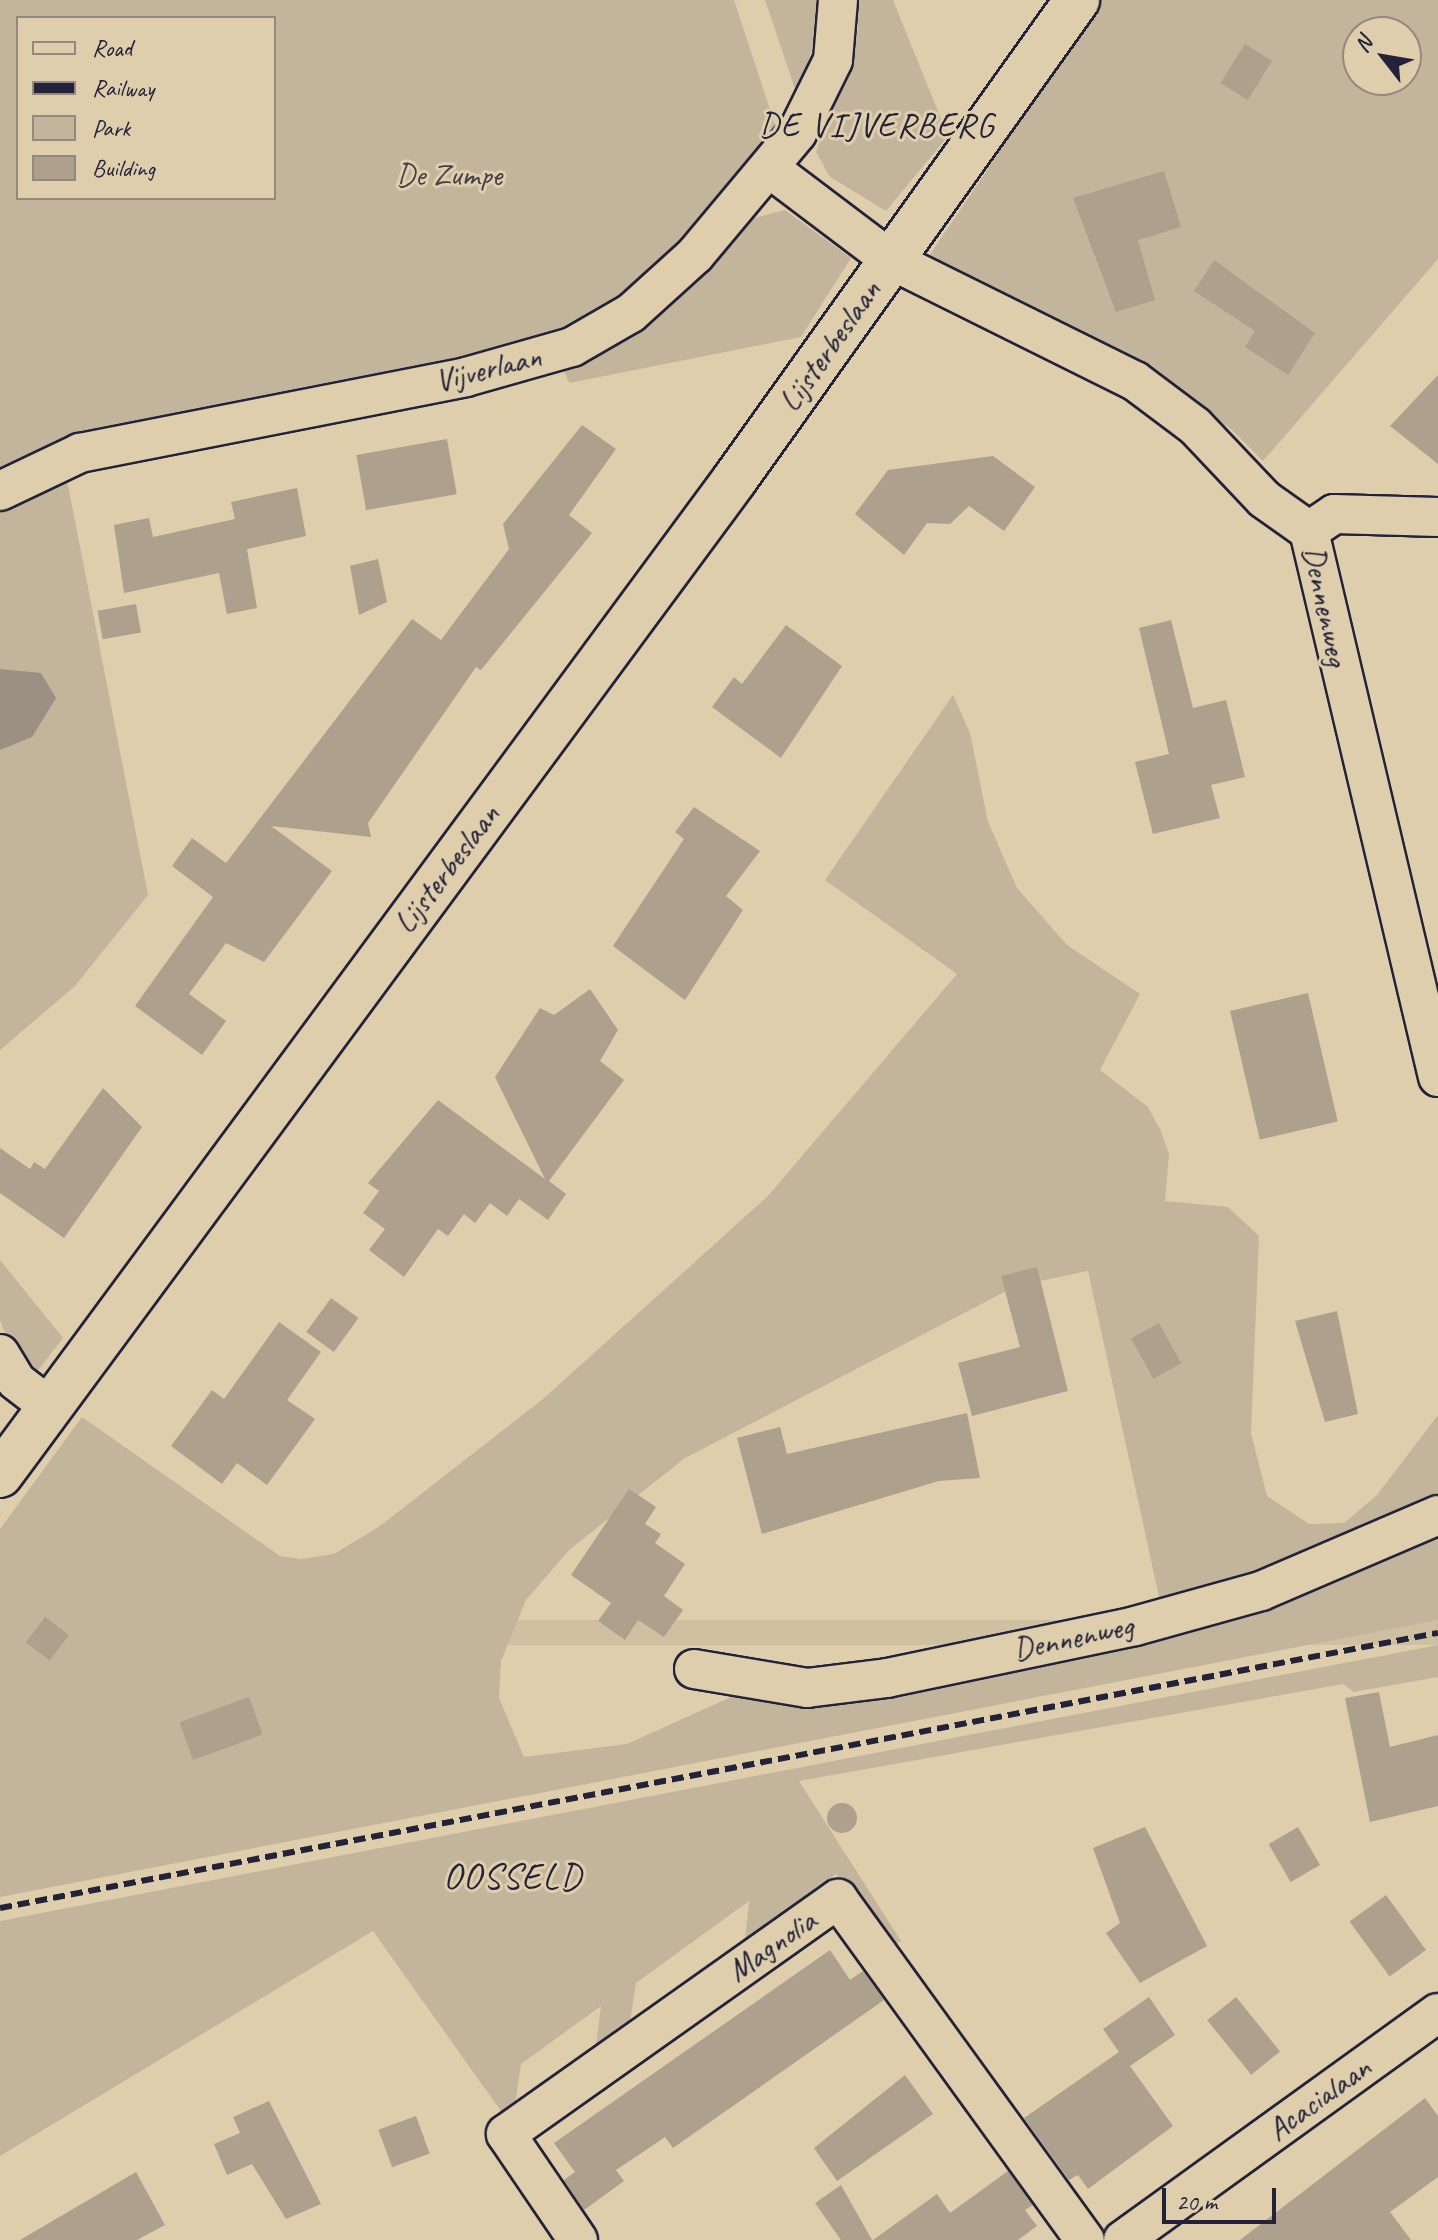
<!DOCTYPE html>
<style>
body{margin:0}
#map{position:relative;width:1438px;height:2240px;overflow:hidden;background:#dfceab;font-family:Caveat,sans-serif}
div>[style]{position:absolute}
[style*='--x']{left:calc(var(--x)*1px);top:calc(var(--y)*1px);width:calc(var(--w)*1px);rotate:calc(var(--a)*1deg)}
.built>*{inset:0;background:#d0c0a2;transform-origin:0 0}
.green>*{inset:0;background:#c3b59b}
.water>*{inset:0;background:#9b9083}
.building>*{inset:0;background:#ada18e;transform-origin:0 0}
.round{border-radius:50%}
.roads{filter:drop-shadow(2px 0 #22223b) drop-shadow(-2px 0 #22223b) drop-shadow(0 2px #22223b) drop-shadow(0 -2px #22223b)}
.street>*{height:38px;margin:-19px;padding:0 19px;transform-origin:19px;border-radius:19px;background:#dfceab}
.secondary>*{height:44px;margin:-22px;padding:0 22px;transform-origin:22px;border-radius:22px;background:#dfceab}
.rail>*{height:6px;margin-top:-3px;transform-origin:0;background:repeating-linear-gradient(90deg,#22223b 0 12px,transparent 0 18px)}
span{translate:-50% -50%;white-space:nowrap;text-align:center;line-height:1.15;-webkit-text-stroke:6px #dfceab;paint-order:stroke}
.park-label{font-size:32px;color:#423f4e}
.street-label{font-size:32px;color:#22223b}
.neighbourhood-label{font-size:34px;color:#22223b;letter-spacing:2px}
.quarter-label{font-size:36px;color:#22223b;letter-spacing:2px}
.legend{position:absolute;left:16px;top:16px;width:260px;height:184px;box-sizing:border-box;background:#dfceab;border:2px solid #93897e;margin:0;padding:10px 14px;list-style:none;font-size:24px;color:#22223b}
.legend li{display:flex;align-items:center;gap:16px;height:40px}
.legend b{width:40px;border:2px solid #93897e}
.north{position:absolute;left:1342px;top:16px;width:80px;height:80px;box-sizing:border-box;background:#dfceab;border:2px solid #93897e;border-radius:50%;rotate:301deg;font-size:22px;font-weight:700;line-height:32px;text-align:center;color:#22223b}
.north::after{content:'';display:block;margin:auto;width:28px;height:36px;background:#22223b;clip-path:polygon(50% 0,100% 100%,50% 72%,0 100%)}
.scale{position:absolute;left:1162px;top:2188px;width:114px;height:36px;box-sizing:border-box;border:4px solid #22223b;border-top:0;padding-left:10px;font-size:24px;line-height:28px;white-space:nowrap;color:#22223b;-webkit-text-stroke:6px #dfceab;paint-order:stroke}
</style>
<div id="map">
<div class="built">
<div style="left:1438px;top:1620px;width:25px;height:1464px;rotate:90deg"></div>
</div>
<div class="green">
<div style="clip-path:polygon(evenodd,0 0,734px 0,778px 134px,691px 236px,638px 285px,556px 339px,0 474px,0 0,18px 18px,274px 18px,274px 198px,18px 198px,18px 18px)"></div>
<div style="clip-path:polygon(765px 0,826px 0,798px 98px)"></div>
<div style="clip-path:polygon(852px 0,893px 0,948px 136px,886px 211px,830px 177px,816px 152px,850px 66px,858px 29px)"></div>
<div style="clip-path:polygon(evenodd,1102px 0,1438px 0,1438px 259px,1263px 461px,1231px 429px,1159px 382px,927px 259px,1102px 0,1358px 32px,1406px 32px,1406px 80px,1358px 80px,1358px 32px)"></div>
<div style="clip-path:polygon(785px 210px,851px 258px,801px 337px,569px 383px,562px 366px,751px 219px)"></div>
<div style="clip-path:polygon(66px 475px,148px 895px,75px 986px,0 1050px,0 506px)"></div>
<div style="clip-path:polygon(953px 695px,970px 733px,988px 822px,1017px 888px,1067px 945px,1140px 994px,1100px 1070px,1148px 1107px,1161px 1131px,1169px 1154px,1165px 1201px,1228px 1207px,1259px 1236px,1251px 1433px,1267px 1496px,1309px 1524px,1344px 1523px,1377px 1495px,1438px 1415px,1438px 1492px,1163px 1615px,1088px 1271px,1016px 1286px,685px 1458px,569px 1550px,526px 1600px,501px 1661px,499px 1698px,524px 1757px,627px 1744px,753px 1687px,800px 1701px,1051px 1661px,1202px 1622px,1334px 1574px,1438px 1523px,1438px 1620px,0 1897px,0 1529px,82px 1417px,280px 1556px,301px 1559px,334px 1554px,380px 1526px,543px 1399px,768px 1196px,957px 974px,825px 880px)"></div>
<div style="clip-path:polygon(0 1260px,63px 1338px,37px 1372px,19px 1367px,0 1320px)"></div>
<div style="clip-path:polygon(1438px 1645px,1438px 1677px,1354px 1692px,1343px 1684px,799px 1781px,901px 1941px,891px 1947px,836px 1874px,745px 1940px,749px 1901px,636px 1983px,630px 2022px,596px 2047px,601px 2006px,521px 2064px,515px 2105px,503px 2114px,373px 1931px,0 2156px,0 1921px)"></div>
</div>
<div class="water">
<div style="clip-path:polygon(0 669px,41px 673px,56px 698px,32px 737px,0 750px)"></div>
</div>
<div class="building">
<div style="left:1245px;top:44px;width:32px;height:46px;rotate:32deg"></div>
<div style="clip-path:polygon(1164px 171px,1181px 227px,1138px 240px,1155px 300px,1116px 312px,1073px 198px)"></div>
<div style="clip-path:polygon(1214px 260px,1315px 333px,1288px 375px,1245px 347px,1255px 331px,1194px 291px)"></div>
<div style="clip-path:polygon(1438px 375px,1438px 464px,1390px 426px)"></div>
<div style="clip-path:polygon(582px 425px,616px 449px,569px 515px,592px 533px,481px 670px,476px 667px,368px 823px,371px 837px,271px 826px,332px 871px,264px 962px,226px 943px,189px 994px,226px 1021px,202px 1055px,135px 1006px,213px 897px,172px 866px,192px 838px,226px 863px,412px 619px,441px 640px,509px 549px,503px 524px)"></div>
<div style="left:447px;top:439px;width:56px;height:92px;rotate:80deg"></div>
<div style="clip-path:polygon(993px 456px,1035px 487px,1004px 531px,969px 506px,950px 524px,927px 523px,904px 555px,855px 514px,888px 470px)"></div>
<div style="clip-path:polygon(297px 488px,306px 536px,247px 549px,257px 608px,227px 614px,219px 573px,124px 593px,114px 525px,149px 518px,153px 537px,235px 519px,231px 502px)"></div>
<div style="clip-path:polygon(378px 559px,387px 602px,359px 615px,350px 566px)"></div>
<div style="left:136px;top:604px;width:29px;height:39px;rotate:80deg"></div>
<div style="clip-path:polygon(1171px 620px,1193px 708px,1226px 700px,1245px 777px,1211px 785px,1220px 818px,1153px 834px,1135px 762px,1169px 754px,1139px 628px)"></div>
<div style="clip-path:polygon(786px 625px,842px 666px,781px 758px,712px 707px,734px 677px,742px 684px)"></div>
<div style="clip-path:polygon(694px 807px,760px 851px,726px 896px,743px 910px,685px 1000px,613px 946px,684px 839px,675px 832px)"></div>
<div style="clip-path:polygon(590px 989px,618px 1030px,600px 1061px,624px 1080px,549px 1181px,566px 1194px,548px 1220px,519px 1199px,507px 1216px,490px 1203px,475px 1223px,464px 1214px,448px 1236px,438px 1229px,404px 1277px,369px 1250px,385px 1229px,363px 1213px,379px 1191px,368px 1183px,438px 1100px,545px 1179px,495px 1077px,540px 1008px,554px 1015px)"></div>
<div style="left:1308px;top:993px;width:132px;height:80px;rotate:77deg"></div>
<div style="clip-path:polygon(103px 1088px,142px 1127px,64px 1238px,0 1193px,0 1148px,30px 1169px,34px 1162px,45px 1169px)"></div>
<div style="clip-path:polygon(1037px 1267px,1068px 1391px,972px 1416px,958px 1363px,1020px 1347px,1001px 1276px)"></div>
<div style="left:331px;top:1298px;width:34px;height:42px;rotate:36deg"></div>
<div style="clip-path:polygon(1337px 1311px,1358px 1414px,1325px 1422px,1295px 1321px)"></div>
<div style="clip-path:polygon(279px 1322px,321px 1352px,287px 1400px,315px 1419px,267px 1485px,237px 1463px,222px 1484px,171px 1446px,212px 1390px,224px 1399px)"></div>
<div style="left:1159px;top:1323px;width:46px;height:32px;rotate:61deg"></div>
<div style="clip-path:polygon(967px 1413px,980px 1478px,939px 1481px,762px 1534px,737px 1438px,780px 1427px,787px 1454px)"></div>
<div style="clip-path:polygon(629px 1489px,656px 1507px,645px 1524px,661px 1534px,655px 1543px,685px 1564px,664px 1596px,683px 1610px,664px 1637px,638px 1620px,625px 1640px,598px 1621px,611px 1603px,571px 1575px)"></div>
<div style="left:45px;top:1617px;width:30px;height:32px;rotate:37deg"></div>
<div style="clip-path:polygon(1379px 1692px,1390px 1747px,1438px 1735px,1438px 1806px,1370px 1822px,1345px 1698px)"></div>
<div style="left:249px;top:1697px;width:40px;height:74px;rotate:70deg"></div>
<div class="round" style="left:827px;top:1803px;width:30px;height:30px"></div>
<div style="clip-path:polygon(1145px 1827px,1207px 1946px,1140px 1983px,1106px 1933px,1120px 1923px,1093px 1848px)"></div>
<div style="left:1298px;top:1827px;width:44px;height:34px;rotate:60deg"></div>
<div style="left:1386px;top:1895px;width:68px;height:45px;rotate:54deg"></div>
<div style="clip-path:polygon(830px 1950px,850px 1980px,863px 1971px,884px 2000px,673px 2148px,665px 2137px,640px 2154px,616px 2170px,624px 2181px,584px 2210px,564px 2180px,575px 2172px,554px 2143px)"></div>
<div style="clip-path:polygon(1149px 1997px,1175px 2035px,1130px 2066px,1173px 2126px,1088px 2189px,1078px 2175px,1069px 2180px,1024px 2118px,1119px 2052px,1103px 2029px)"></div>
<div style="left:1236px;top:1997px;width:70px;height:37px;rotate:51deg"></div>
<div style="clip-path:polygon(905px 2075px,933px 2114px,837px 2181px,814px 2148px)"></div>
<div style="clip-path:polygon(1425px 2098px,1438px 2116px,1438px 2177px,1390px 2212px,1411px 2240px,1240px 2240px)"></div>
<div style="clip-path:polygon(269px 2101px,321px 2204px,286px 2219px,252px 2164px,227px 2175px,214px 2144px,240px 2133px,233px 2117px)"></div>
<div style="left:416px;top:2116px;width:40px;height:40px;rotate:70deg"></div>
<div style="clip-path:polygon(1008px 2171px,1033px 2205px,1025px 2210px,1037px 2226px,1018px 2240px,873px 2240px,937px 2194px,950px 2213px)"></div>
<div style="clip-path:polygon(136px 2172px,165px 2225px,137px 2240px,20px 2240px)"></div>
<div style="clip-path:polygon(841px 2185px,872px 2240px,841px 2240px,815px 2203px)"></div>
</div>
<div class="roads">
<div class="street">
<div style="--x:772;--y:170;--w:149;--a:37.1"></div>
<div style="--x:891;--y:260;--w:272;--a:26.4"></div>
<div style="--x:1135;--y:381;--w:75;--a:36.9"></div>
<div style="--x:1195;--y:426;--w:100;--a:46.6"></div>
<div style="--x:1264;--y:499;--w:55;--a:35.4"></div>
<div style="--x:1309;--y:531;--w:561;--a:76.71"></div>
<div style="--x:0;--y:491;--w:89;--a:-25.4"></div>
<div style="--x:80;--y:453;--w:393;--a:-11.1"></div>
<div style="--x:466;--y:377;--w:110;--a:-15.8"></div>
<div style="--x:572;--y:347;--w:68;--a:-30"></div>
<div style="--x:631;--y:313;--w:86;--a:-42.2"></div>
<div style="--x:695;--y:255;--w:159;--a:-50.1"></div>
<div style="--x:797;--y:133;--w:81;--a:-63.7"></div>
<div style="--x:833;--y:60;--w:60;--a:-85.2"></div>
<div style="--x:1309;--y:531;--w:30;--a:-34"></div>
<div style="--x:1334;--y:514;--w:104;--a:1.7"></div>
<div style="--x:0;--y:1354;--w:31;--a:59"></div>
<div style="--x:16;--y:1381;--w:43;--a:37.4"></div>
<div style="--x:694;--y:1669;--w:115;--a:9.5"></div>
<div style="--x:807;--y:1688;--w:81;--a:-7.1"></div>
<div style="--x:887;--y:1678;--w:253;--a:-11.8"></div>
<div style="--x:1135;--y:1626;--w:131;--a:-15.5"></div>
<div style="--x:1261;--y:1591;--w:193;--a:-23.2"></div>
<div style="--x:578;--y:2240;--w:128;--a:-124.2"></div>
<div style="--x:506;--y:2134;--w:407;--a:-35.3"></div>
<div style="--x:838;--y:1899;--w:421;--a:54.1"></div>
<div style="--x:1123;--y:2240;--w:388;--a:-35.8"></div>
</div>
<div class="secondary">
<div style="--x:0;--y:1475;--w:1238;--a:-53.57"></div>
<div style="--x:735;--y:479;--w:589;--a:-54.47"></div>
</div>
</div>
<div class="rail">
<div style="--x:0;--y:1908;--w:1464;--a:-10.83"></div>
</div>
<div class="park-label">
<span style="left:449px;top:175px">De Zumpe</span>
</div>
<div class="street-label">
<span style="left:830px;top:346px;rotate:-55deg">Lijsterbeslaan</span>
<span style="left:488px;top:369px;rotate:-14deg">Vijverlaan</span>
<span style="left:1325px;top:606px;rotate:78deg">Dennenweg</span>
<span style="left:447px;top:869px;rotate:-53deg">Lijsterbeslaan</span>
<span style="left:1073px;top:1638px;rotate:-12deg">Dennenweg</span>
<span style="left:772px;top:1946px;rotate:-35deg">Magnolia</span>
<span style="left:1319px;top:2099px;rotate:-36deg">Acacialaan</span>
</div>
<div class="neighbourhood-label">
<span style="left:877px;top:125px">DE VIJVERBERG</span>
</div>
<div class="quarter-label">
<span style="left:513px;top:1877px">OOSSELD</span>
</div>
<ul class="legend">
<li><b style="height:10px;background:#dfceab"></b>Road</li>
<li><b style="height:10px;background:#22223b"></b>Railway</li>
<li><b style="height:22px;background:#c3b59b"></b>Park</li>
<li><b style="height:22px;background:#ada18e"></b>Building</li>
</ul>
<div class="north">N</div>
<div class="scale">20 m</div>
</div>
